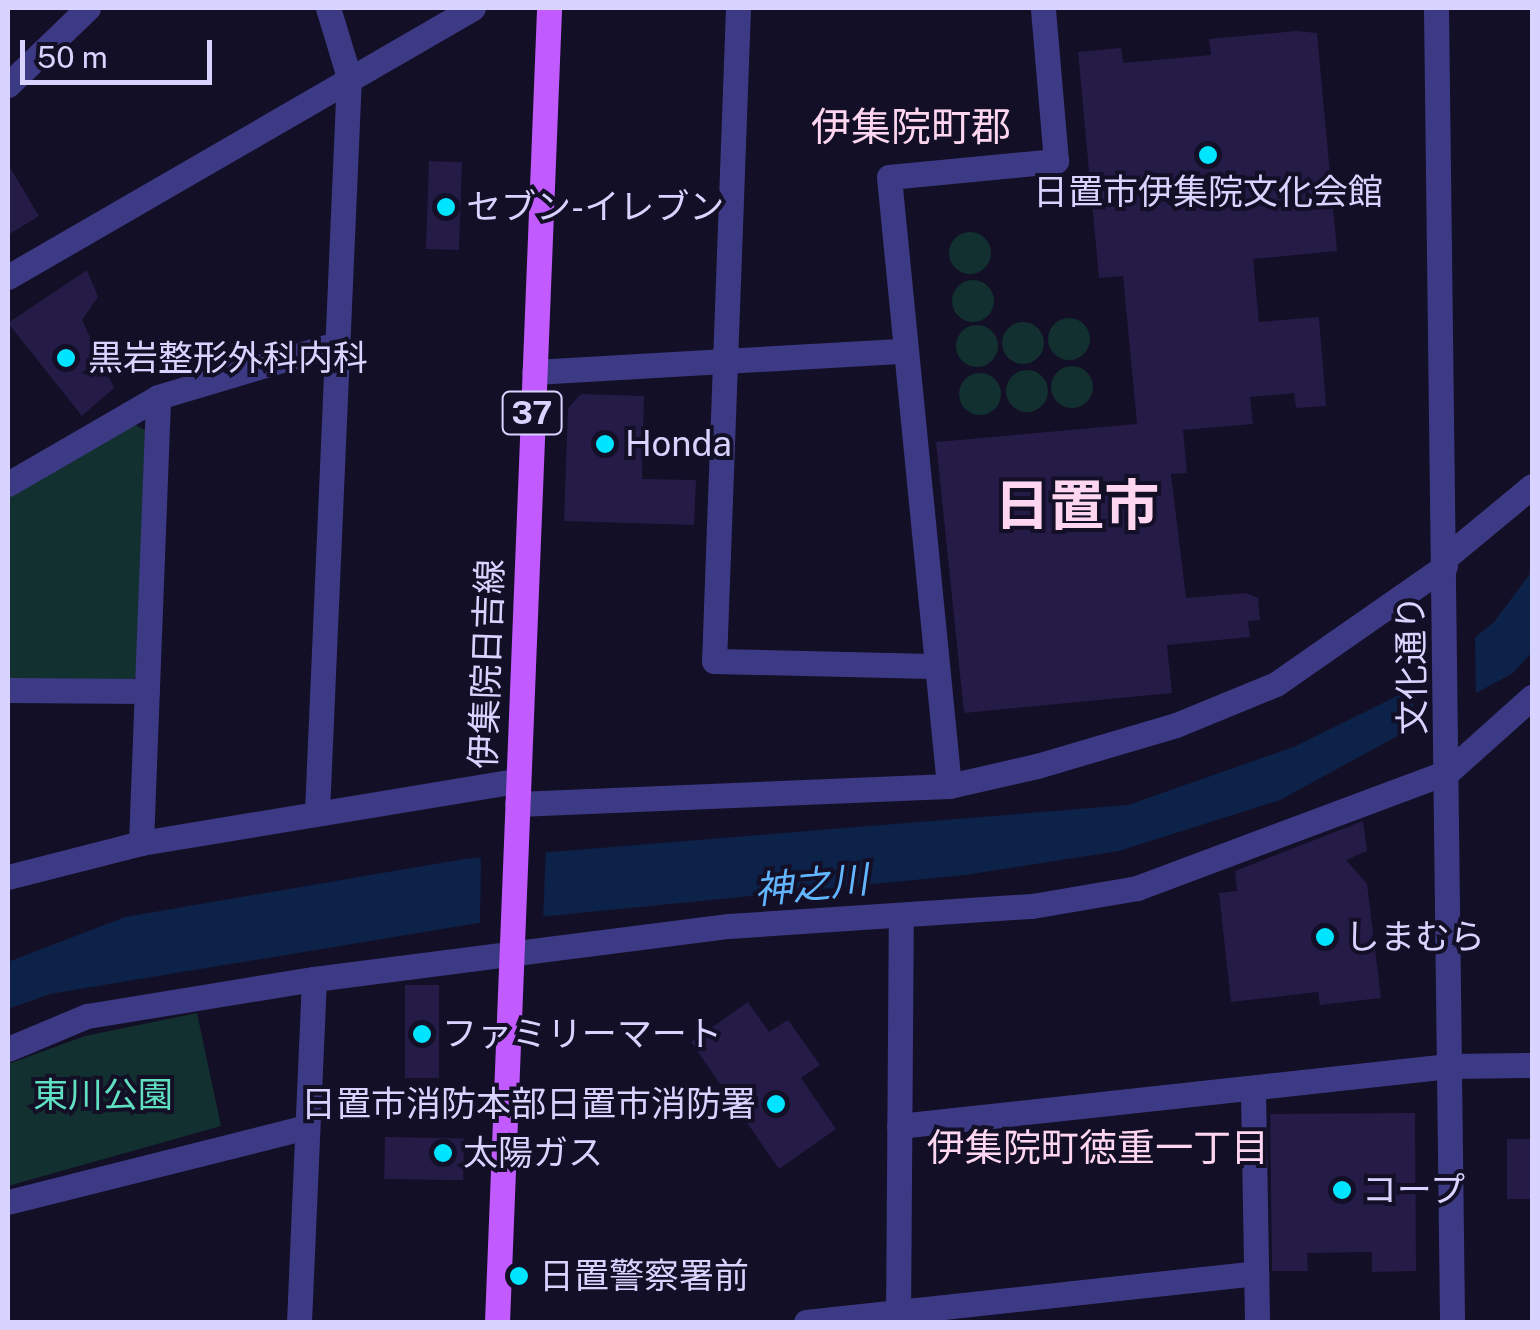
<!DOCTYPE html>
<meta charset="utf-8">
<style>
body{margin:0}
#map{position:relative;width:1540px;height:1330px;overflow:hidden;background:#130f26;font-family:"Public Sans","Noto Sans JP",sans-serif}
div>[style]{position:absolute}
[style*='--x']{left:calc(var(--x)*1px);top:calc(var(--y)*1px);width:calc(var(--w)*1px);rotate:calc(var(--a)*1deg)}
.green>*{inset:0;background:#12302f}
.round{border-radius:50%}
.water>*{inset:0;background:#0c2248}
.pier>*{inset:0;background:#130f26}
.building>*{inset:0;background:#241b47;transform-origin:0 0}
.minor>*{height:25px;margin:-12.5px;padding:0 12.5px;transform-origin:12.5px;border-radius:12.5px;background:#3d3a85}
.major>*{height:25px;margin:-12.5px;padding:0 12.5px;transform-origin:12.5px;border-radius:12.5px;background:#c25bff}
.dots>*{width:28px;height:28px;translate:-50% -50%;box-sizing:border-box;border:5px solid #130f26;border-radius:50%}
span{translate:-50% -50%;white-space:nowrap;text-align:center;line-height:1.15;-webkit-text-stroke:8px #130f26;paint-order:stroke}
.shield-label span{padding:2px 8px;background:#130f26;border:2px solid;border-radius:8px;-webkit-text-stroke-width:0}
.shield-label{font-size:32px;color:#d9d4ff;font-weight:700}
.poi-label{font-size:35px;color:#d9d4ff}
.left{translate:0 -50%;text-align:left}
.right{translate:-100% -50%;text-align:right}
.street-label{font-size:35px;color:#d9d4ff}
.park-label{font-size:35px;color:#5fe0c0}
.water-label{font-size:38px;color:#62b6ff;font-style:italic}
.neighbourhood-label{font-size:38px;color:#ffd6f0}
.quarter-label{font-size:40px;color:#ffd6f0}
.town-label{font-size:55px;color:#ffd6f0;font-weight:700}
.frame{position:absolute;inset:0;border:10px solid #d9d4ff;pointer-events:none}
.scale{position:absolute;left:20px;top:40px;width:192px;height:45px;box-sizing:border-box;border:5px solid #d9d4ff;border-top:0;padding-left:12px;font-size:30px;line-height:35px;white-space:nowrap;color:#d9d4ff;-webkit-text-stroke:8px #130f26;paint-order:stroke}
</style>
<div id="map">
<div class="green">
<div class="round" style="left:949px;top:232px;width:42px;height:42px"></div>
<div class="round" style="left:952px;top:280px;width:42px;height:42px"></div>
<div class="round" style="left:1048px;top:318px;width:42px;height:42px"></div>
<div class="round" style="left:1002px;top:322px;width:42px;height:42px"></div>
<div class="round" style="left:956px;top:325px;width:42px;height:42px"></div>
<div class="round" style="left:1051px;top:366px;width:42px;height:42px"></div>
<div class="round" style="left:1006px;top:370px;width:42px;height:42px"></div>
<div class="round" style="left:959px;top:373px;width:42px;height:42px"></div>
<div style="clip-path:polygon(134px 424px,145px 430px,137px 675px,128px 684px,8px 680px,8px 497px)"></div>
<div style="clip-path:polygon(197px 1013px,221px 1126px,8px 1186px,8px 1064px,85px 1036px)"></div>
</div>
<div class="water">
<div style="clip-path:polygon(1532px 571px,1532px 652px,1513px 673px,1280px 800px,1119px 851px,965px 875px,478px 923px,50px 994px,8px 1009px,8px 962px,125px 917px,464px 859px,1128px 805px,1296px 746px,1409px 690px,1494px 622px)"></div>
</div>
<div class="pier">
<div style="clip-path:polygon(1475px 631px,1476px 699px,1414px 734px,1412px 681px)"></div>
<div style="clip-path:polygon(546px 845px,543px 922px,480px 928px,481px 852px)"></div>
</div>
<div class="building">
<div style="clip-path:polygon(1296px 31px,1317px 33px,1337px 251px,1253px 259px,1259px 322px,1319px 317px,1326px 406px,1296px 408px,1294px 393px,1250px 397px,1253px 424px,1183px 430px,1187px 473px,1171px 474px,1186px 598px,1246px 593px,1258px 598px,1260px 620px,1248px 621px,1250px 637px,1167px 645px,1172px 693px,964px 713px,936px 442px,1137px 424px,1123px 276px,1099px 278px,1078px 52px,1121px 48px,1123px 63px,1211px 55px,1209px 39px)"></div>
<div style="left:429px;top:161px;width:33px;height:88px;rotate:2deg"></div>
<div style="clip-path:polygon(8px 164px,39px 216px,8px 235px)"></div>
<div style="clip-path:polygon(87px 270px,98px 297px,82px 320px,114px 388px,82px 416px,8px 323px)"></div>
<div style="clip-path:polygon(581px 394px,644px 396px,642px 479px,696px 480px,694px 525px,564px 521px,568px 408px)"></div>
<div style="clip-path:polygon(1363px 821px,1367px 851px,1346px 860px,1367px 884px,1381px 998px,1320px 1005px,1318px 992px,1231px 1002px,1219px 893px,1237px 891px,1235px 871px)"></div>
<div style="left:405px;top:985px;width:34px;height:93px"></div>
<div style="clip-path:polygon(748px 1002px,769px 1032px,788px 1020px,820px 1065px,801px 1078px,836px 1129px,779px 1169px,691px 1042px)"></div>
<div style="clip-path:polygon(1415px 1113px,1416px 1271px,1372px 1272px,1372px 1252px,1307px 1253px,1308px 1271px,1272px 1271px,1270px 1114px)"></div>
<div style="left:385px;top:1137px;width:79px;height:42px;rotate:1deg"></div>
<div style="left:1532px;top:1139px;width:60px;height:25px;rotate:90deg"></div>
</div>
<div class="minor">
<div style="--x:738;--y:8;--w:653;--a:92.1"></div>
<div style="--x:714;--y:661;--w:217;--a:1.3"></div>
<div style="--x:1436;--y:8;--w:1314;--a:89.3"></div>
<div style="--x:8;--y:85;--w:111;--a:-43.9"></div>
<div style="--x:8;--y:277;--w:537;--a:-30.05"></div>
<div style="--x:534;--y:372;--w:370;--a:-3.3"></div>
<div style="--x:8;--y:484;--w:173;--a:-30.1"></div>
<div style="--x:158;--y:397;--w:186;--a:-16.6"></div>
<div style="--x:1445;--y:558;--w:113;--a:-39.6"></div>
<div style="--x:8;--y:690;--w:139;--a:0.4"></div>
<div style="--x:949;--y:786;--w:612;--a:-95.63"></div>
<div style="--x:889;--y:177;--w:168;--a:-5.5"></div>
<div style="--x:1056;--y:161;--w:154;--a:-94.9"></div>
<div style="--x:517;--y:804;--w:432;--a:-2.4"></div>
<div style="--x:949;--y:786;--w:90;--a:-12.8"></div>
<div style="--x:1037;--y:766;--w:145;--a:-16.4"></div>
<div style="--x:1176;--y:725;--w:108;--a:-22.3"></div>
<div style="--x:1276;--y:684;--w:206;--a:-34.9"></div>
<div style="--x:317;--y:812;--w:736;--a:-87.51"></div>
<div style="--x:349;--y:77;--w:72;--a:-106.9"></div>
<div style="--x:141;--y:843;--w:446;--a:-87.8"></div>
<div style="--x:8;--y:877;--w:137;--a:-14.3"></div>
<div style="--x:141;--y:843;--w:381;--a:-9.4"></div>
<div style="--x:8;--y:1049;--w:86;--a:-22.7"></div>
<div style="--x:87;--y:1016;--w:230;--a:-9.3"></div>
<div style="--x:314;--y:979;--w:418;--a:-7.3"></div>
<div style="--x:729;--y:926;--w:304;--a:-3.8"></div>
<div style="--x:1032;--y:906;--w:107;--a:-9.7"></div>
<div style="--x:1137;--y:888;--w:332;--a:-20.5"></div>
<div style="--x:1448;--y:772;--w:113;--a:-41.8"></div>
<div style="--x:1253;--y:1091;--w:231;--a:89"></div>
<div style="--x:899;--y:1126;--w:553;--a:-6.23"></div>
<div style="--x:1449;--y:1066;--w:83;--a:-0.7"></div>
<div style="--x:8;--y:1202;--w:307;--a:-14.1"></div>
<div style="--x:299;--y:1322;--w:343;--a:-87.5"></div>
<div style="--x:806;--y:1322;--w:453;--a:-6.2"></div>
<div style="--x:898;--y:1322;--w:405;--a:-89.6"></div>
</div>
<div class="major">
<div style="--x:497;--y:1322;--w:1315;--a:-87.73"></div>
</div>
<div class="dots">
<div style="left:1208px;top:155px;background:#00e5ff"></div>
<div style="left:446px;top:207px;background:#00e5ff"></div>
<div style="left:66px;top:358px;background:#00e5ff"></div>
<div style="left:605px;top:444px;background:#00e5ff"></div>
<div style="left:1325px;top:937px;background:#00e5ff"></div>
<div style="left:422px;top:1034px;background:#00e5ff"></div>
<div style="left:776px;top:1104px;background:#00e5ff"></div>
<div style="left:443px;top:1153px;background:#00e5ff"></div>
<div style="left:1342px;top:1190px;background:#00e5ff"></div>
<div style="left:519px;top:1276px;background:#00e5ff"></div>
</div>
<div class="shield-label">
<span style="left:532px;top:413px">37</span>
</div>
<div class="poi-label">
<span style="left:1208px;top:192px">日置市伊集院文化会館</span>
<span class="left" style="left:466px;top:207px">セブン-イレブン</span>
<span class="left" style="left:88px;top:358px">黒岩整形外科内科</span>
<span class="left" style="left:625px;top:444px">Honda</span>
<span class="left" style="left:1345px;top:937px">しまむら</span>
<span class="left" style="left:442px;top:1034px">ファミリーマート</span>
<span class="right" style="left:756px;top:1104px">日置市消防本部日置市消防署</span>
<span class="left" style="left:463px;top:1153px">太陽ガス</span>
<span class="left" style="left:1362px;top:1190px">コープ</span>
<span class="left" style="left:539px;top:1276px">日置警察署前</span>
</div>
<div class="street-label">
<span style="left:487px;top:664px;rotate:-88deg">伊集院日吉線</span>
<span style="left:1412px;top:665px;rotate:-91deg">文化通り</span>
</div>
<div class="park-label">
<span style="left:103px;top:1095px">東川公園</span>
</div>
<div class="water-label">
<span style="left:811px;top:885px;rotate:-6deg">神之川</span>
</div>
<div class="neighbourhood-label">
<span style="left:1098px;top:1148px">伊集院町徳重一丁目</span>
</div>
<div class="quarter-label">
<span style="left:911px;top:127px">伊集院町郡</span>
</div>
<div class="town-label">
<span style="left:1077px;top:506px">日置市</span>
</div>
<div class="frame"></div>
<div class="scale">50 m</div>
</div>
